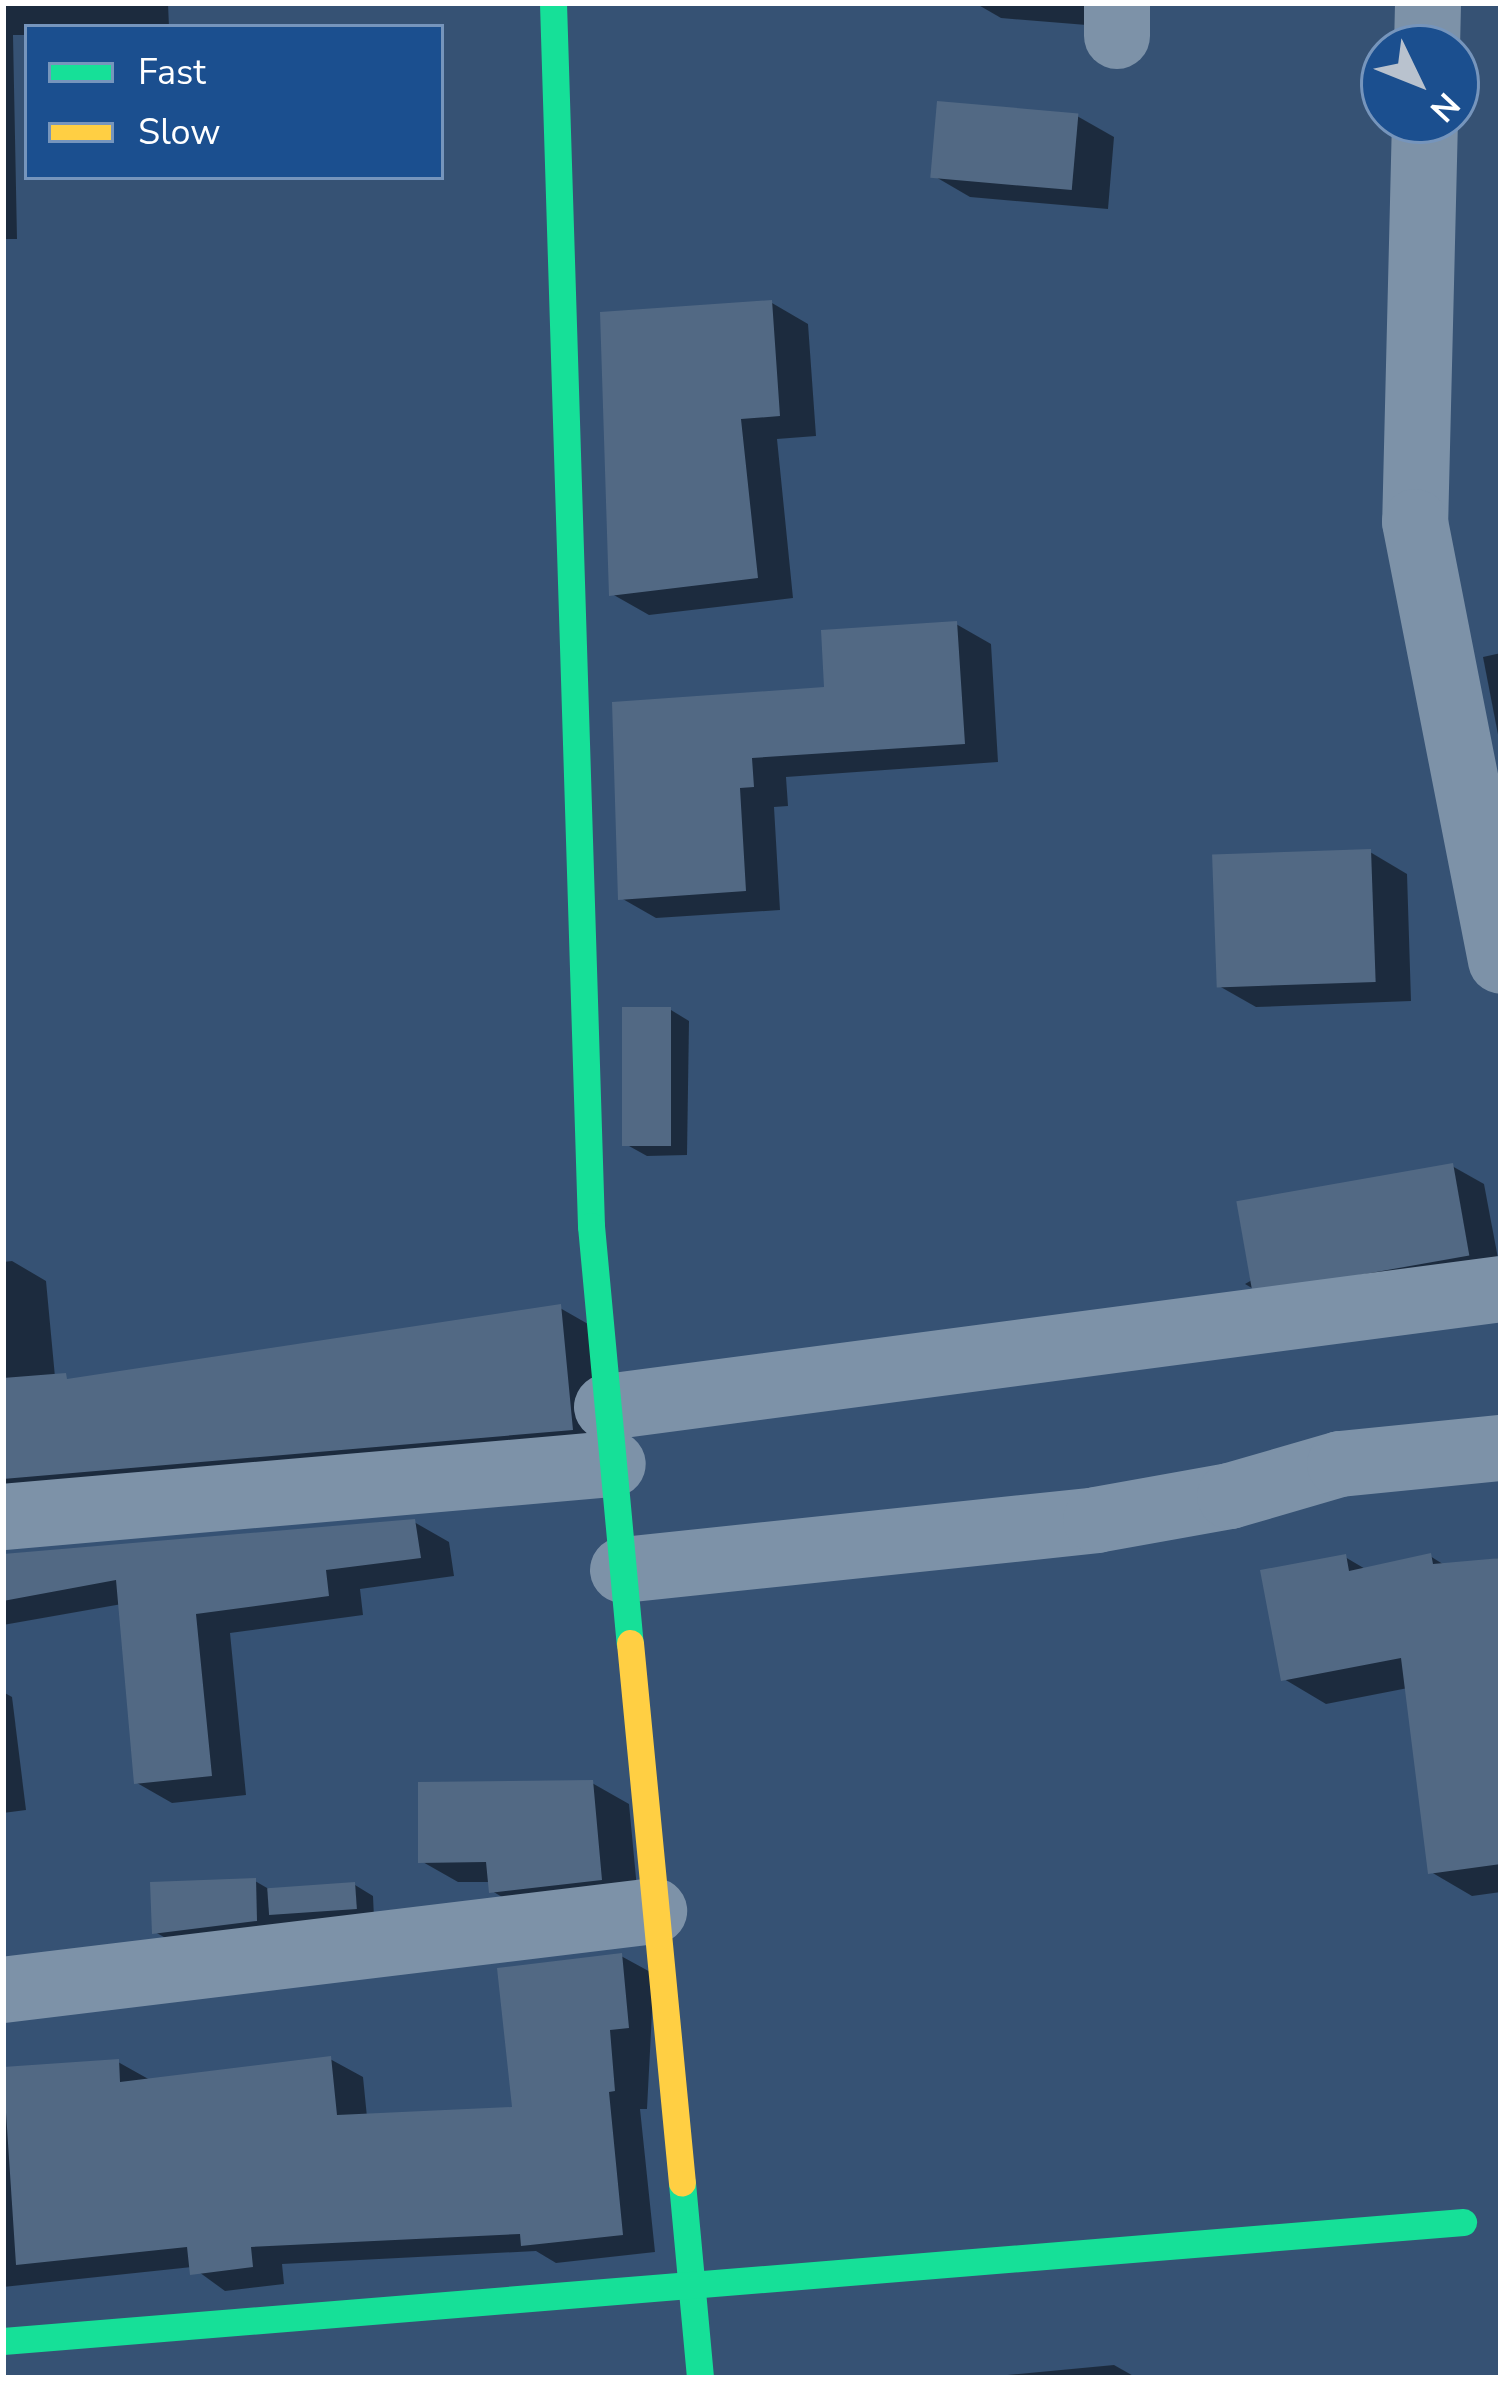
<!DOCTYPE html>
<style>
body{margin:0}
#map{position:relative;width:1504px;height:2381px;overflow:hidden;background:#365274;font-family:"Nunito Sans",sans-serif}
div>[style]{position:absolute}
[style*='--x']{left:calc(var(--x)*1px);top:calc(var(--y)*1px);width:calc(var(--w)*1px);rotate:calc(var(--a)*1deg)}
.shadow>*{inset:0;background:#0007}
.building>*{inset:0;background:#526984;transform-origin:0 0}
.street>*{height:66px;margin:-33px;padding:0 33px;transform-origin:33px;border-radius:33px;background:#7d92a8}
.fast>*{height:27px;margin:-13.5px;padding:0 13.5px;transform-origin:13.5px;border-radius:13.5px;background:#16e098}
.slow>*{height:27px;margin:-13.5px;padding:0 13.5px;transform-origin:13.5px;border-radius:13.5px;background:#ffcf43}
span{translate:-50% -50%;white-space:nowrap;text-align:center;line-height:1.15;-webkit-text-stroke:12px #1b4f8f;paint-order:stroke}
.frame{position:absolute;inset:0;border:6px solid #fff;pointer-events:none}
.legend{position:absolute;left:24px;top:24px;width:420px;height:156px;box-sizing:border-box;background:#1b4f8f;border:3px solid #7695bc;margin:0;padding:15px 21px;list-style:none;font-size:36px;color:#fff}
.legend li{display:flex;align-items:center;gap:24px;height:60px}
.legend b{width:60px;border:3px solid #7695bc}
.north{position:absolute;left:1360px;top:24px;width:120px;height:120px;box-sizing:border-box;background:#1b4f8f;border:3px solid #7695bc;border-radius:50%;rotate:133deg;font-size:33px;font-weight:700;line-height:48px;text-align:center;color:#fff}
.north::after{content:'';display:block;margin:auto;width:42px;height:54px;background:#b9c2ce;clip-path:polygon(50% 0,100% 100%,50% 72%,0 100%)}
</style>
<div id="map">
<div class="shadow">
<div style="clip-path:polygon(3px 3px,168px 3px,169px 27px,27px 27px,27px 35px,13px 35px,17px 239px,3px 239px)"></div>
<div style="clip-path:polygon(975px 3px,1113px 3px,1111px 27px,1001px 18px)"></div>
<div style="clip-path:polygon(1077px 116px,1114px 137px,1108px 209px,970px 197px,934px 176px)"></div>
<div style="clip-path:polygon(772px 303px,808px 324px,816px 436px,777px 439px,793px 598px,649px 615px,612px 594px)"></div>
<div style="clip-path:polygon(956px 624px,991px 644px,998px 762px,786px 777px,788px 806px,774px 807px,780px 910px,656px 918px,621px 898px,615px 705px,828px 689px)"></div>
<div style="clip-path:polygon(1501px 653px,1501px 750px,1483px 657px)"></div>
<div style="clip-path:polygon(1370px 852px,1407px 874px,1411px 1001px,1256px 1007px,1219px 986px)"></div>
<div style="clip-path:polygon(671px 1010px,689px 1021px,687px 1155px,647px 1156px,629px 1146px)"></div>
<div style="clip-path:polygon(1452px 1166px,1484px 1184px,1500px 1269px,1276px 1302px,1245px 1284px)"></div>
<div style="clip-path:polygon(12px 1261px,46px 1281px,55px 1377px,75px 1381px,560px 1308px,595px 1328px,606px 1449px,3px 1535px,3px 1262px)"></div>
<div style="clip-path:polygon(414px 1522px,449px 1542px,454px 1576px,360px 1589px,363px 1615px,230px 1633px,246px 1795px,172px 1803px,137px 1783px,122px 1604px,3px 1625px,3px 1551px,5px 1557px)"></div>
<div style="clip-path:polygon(1430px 1556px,1446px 1566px,1501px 1558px,1501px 1892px,1472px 1896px,1431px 1872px,1408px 1688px,1326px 1704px,1284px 1679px,1345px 1557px,1367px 1570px)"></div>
<div style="clip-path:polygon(3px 1692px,12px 1697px,26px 1810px,3px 1813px)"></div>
<div style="clip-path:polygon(592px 1783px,629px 1804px,638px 1899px,529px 1913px,492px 1891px,491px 1882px,458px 1882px,421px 1861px)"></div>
<div style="clip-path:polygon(255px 1881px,274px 1892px,355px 1885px,373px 1896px,374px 1918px,192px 1953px,155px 1932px)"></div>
<div style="clip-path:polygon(621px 1956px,654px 1974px,647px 2109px,640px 2109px,655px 2252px,556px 2263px,536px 2251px,282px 2264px,284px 2284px,225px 2291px,192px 2267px,3px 2287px,3px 2070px,118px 2062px,152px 2081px,330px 2059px,363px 2077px,367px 2117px,515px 2109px)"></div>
<div style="clip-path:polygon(1114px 2365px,1137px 2378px,975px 2378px)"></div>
</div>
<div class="building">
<div style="left:937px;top:101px;width:142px;height:77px;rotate:5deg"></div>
<div style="clip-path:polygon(772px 300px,780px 416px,741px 419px,758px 578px,609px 596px,600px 312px)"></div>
<div style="clip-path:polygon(957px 621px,965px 744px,752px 758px,754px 787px,740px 788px,746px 891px,618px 900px,612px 702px,824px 687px,821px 630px)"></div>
<div style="left:1371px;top:849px;width:133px;height:159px;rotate:88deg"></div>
<div style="left:671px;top:1007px;width:139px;height:49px;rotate:90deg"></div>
<div style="left:1453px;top:1163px;width:94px;height:220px;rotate:80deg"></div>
<div style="clip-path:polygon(561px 1304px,573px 1430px,3px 1479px,3px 1378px,66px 1373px,67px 1379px)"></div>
<div style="clip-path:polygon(415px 1519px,421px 1558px,326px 1570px,329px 1596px,196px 1614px,212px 1776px,134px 1784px,116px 1580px,3px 1601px,3px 1554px)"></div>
<div style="clip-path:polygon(1431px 1553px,1433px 1564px,1501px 1558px,1501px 1864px,1428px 1874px,1401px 1658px,1281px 1681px,1260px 1570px,1346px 1554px,1349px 1571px)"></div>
<div style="clip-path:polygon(593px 1780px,602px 1880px,489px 1893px,486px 1862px,418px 1863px,418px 1782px)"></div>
<div style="clip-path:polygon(256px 1878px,257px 1921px,152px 1934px,150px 1882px)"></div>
<div style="left:355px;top:1882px;width:27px;height:88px;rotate:86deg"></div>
<div style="clip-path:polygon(622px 1953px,629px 2028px,610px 2030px,615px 2091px,609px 2092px,623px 2235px,521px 2246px,520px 2234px,251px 2247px,253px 2267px,190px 2275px,187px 2247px,16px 2265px,3px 2067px,119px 2059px,120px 2082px,331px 2056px,337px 2115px,512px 2107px,497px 1968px)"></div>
</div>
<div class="street">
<div style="--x:1117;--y:36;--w:33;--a:-90"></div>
<div style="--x:1427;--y:48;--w:45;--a:-88.7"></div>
<div style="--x:1425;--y:120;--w:402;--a:91.4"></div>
<div style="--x:1415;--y:522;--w:447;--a:78.9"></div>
<div style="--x:607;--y:1407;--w:902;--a:-7.52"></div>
<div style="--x:3;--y:1517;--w:612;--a:-4.97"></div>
<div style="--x:623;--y:1570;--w:476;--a:-6"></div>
<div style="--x:1096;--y:1520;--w:136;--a:-10.2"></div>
<div style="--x:1230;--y:1496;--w:115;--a:-16.2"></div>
<div style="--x:1340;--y:1464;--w:162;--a:-5.7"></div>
<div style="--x:3;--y:1990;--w:656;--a:-6.92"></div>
</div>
<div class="fast">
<div style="--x:553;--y:3;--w:1224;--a:88.22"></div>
<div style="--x:591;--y:1226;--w:419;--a:84.7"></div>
<div style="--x:682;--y:2183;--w:196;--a:84.7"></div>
<div style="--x:3;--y:2341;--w:1465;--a:-4.66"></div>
</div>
<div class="slow">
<div style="--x:630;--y:1643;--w:542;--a:84.5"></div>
</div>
<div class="frame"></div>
<ul class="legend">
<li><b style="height:15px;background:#16e098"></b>Fast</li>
<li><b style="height:15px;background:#ffcf43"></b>Slow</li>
</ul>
<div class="north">N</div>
</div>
